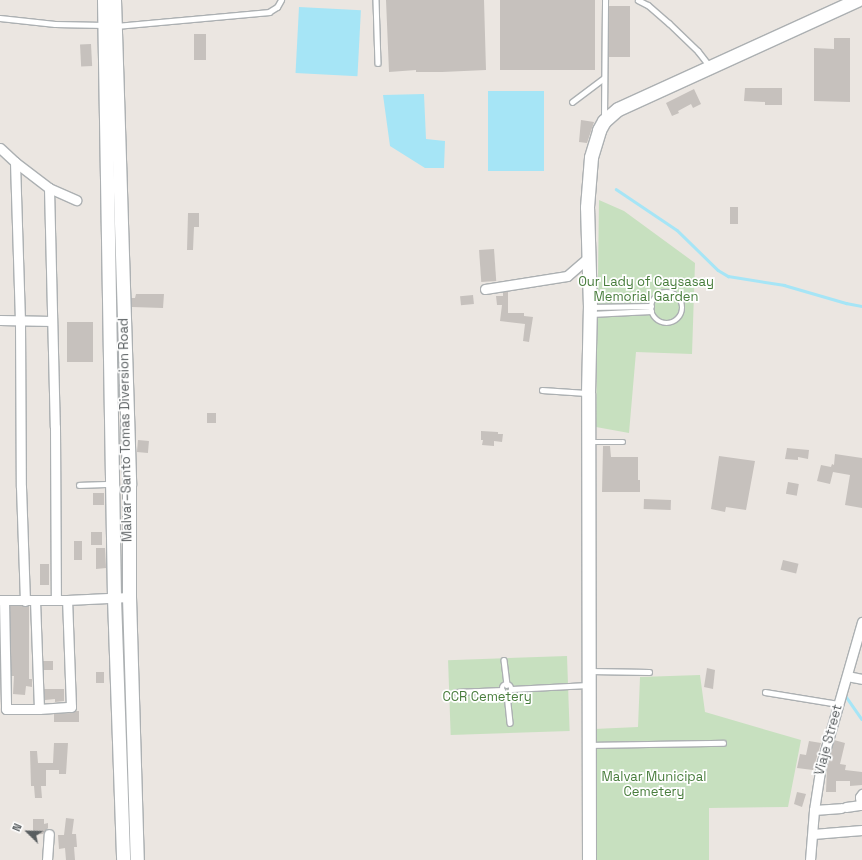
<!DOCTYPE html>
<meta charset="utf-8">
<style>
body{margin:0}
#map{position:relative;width:862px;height:860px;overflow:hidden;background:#ebe6e1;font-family:"Space Grotesk",sans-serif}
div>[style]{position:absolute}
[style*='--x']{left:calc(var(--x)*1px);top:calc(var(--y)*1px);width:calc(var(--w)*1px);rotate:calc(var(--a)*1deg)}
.green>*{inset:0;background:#c7e0bf;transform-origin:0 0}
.water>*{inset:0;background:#a6e5f6;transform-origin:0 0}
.stream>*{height:2.5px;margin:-1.25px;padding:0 1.25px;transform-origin:1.25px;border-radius:1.25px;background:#a6e5f6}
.building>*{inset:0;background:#c6c1bd;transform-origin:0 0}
.roads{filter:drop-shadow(1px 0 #acb0b2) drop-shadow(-1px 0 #acb0b2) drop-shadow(0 1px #acb0b2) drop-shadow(0 -1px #acb0b2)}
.lane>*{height:4.5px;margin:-2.25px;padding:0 2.25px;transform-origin:2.25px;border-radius:2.25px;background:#fff}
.lane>.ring{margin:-2.25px;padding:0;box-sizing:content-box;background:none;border:4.5px solid #fff;border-radius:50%}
.street>*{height:9px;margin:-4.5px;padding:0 4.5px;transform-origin:4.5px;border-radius:4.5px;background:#fff}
.secondary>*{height:13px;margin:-6.5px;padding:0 6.5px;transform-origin:6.5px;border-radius:6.5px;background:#fff}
span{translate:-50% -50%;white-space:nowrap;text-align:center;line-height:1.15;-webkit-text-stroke:3.5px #fff;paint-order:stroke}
.park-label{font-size:13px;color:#487d3c}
.street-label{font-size:13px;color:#595e60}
.north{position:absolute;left:8px;top:812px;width:40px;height:40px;-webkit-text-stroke:3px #fff;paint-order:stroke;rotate:293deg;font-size:11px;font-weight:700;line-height:16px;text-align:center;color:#595e60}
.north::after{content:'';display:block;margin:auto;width:14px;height:18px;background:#595e60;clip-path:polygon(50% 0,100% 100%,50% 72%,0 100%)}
</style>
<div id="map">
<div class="green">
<div style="clip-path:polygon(599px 200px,624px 211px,695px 263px,692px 354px,636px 352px,629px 433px,596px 427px)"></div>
<div style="left:567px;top:656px;width:75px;height:119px;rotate:88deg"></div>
<div style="clip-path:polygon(700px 675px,705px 712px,801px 740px,788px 807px,709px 808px,709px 860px,594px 860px,594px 729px,638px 727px,640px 677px)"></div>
</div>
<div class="water">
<div style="left:299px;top:7px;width:62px;height:66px;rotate:3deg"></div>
<div style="left:488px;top:91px;width:56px;height:80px"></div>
<div style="clip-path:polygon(424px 94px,426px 139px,445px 141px,444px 168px,425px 168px,390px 146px,383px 95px)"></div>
</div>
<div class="stream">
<div style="--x:616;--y:189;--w:73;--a:33.9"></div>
<div style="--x:677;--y:230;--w:57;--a:44.3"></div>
<div style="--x:718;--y:270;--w:12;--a:31"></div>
<div style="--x:728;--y:276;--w:57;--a:9.1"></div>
<div style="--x:784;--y:285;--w:65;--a:16.2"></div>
<div style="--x:846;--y:303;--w:16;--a:11"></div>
<div style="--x:845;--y:695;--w:29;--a:55"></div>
</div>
<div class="building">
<div style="clip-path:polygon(386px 0,484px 0,486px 70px,442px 72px,416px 72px,416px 70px,389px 72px)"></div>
<div style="left:500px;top:0;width:95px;height:70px"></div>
<div style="left:630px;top:6px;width:51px;height:21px;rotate:90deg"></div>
<div style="left:194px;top:34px;width:12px;height:26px"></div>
<div style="clip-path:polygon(834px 38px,850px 38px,850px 102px,814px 101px,814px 48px,834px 49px)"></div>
<div style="left:91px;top:44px;width:22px;height:11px;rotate:87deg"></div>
<div style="clip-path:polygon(745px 88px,782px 88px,782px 105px,765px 105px,765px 102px,744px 101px)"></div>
<div style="clip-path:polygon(694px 89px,701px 104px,693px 108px,691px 104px,678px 111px,679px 113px,672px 116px,666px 103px)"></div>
<div style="clip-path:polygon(581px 120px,594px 122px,587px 143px,579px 142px)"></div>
<div style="left:730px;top:207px;width:8px;height:17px"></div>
<div style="clip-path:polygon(188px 213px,199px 213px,199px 227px,194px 227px,193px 250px,187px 250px)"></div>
<div style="left:494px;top:249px;width:32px;height:15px;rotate:86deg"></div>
<div style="clip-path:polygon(508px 291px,508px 313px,524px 313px,524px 316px,533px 317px,529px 342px,523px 341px,525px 324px,500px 321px,502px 305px,497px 305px,496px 296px,503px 296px,503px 292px)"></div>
<div style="clip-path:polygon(136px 294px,164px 294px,163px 308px,132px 307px,131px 298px,135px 298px)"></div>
<div style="left:473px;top:295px;width:9px;height:13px;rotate:84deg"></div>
<div style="left:67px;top:322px;width:26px;height:40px"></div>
<div style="left:216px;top:413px;width:10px;height:9px;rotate:90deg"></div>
<div style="clip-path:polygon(481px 431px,498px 432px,498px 434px,503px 434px,502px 442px,494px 441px,494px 446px,482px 445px,483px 440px,481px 440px)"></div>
<div style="left:138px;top:440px;width:11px;height:12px;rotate:5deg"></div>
<div style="clip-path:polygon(603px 446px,610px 446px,611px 457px,638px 457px,638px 480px,640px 480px,640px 492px,602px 492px)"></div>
<div style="clip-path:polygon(787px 448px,809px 450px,808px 459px,798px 457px,798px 460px,785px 459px)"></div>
<div style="clip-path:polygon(835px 454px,862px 458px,862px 508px,845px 505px,850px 475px,833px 472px,830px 484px,817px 481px,821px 465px,831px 467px,832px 464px,834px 465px)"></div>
<div style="clip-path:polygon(719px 456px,755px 461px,746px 510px,726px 507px,725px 512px,711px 509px)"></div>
<div style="left:788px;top:482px;width:11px;height:12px;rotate:10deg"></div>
<div style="left:93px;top:493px;width:11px;height:12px"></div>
<div style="left:644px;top:499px;width:27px;height:10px;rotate:2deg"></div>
<div style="left:91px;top:532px;width:11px;height:13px"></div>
<div style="left:74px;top:541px;width:8px;height:19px"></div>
<div style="clip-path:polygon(96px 548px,105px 548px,106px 568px,96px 569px)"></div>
<div style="left:783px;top:560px;width:16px;height:10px;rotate:14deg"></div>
<div style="left:40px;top:564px;width:9px;height:21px"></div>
<div style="clip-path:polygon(10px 606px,29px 606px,29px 679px,32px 679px,32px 687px,26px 686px,25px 695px,13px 694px,14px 676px,11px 676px)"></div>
<div style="left:43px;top:661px;width:10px;height:9px"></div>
<div style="clip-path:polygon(707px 668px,715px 670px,713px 689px,704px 687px)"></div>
<div style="left:96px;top:672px;width:8px;height:11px"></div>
<div style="clip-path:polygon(44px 689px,64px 689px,64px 701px,55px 702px,55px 699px,45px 700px)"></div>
<div style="clip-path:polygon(75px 711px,79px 711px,79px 722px,54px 722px,54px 714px,71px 713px)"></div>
<div style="clip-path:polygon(834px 740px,845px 743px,840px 764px,846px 765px,845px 770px,862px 772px,862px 785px,850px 786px,850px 781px,836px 781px,836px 792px,826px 792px,827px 766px)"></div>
<div style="clip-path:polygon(809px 741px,821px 743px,813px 770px,797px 768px,800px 754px,806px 755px)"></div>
<div style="clip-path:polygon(54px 743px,68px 743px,66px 774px,59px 774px,59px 770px,46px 770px,46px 786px,41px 786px,42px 798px,35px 798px,34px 786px,31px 786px,30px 751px,37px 751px,38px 763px,53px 763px)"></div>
<div style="clip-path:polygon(797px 792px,806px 794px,802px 807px,794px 804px)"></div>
<div style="clip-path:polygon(66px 818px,74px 819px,72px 834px,76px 834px,77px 847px,74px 847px,75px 860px,66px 860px,65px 848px,59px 849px,58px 835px,64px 835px)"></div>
<div style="clip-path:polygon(33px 819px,44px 819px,44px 824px,48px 823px,48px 828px,43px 834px,33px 835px)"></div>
</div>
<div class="roads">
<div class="lane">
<div style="--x:376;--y:0;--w:63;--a:88.2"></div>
<div style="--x:638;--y:0;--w:11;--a:27"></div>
<div style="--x:648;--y:5;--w:28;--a:41"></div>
<div style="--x:669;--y:23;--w:40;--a:44"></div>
<div style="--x:698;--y:51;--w:18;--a:52"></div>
<div style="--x:0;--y:18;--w:55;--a:6.2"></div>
<div style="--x:55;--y:24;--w:49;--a:1.2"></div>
<div style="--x:116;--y:26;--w:154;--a:-5.2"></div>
<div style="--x:269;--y:12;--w:9;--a:-32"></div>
<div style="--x:277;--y:7;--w:8;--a:-60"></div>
<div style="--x:572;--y:102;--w:39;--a:-37"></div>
<div style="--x:604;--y:119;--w:119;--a:-89.5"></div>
<div class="ring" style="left:651px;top:292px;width:27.5px;height:27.5px"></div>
<div style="--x:591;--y:307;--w:60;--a:-1"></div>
<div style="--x:591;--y:314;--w:60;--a:-2.9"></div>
<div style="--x:542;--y:390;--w:44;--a:3.9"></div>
<div style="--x:590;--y:442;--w:33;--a:0"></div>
<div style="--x:79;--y:485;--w:32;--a:-2"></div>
<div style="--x:504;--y:660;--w:25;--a:83"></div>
<div style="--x:590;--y:671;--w:59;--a:1"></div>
<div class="ring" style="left:502.5px;top:684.5px;width:4.5px;height:4.5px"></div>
<div style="--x:512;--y:689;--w:76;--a:-3"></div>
<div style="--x:456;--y:692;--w:46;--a:-2.5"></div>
<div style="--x:765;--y:692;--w:74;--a:9.3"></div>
<div style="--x:507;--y:694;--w:29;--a:84"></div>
<div style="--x:589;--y:745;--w:134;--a:-0.9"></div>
</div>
<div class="street">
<div style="--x:0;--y:148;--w:21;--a:43"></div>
<div style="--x:15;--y:162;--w:43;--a:37.4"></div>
<div style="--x:49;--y:188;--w:30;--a:24"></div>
<div style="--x:15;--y:162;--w:159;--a:88.2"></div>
<div style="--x:20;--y:321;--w:166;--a:89.7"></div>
<div style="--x:21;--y:487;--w:114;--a:88"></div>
<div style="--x:49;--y:188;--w:239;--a:88.6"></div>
<div style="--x:55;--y:427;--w:173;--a:89.7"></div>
<div style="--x:485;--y:289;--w:83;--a:-9"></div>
<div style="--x:567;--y:276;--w:28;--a:-41"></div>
<div style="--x:0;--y:320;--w:52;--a:1.1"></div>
<div style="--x:0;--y:600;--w:67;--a:0"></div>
<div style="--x:67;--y:600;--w:62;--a:-2.8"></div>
<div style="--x:4;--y:600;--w:109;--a:88.9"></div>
<div style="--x:6;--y:709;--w:33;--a:0"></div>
<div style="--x:39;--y:709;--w:32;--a:-4"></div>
<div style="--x:71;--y:707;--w:107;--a:-92.1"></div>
<div style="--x:35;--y:600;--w:109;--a:87.9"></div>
<div style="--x:847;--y:676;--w:15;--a:11"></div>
<div style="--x:846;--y:807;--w:15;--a:-8"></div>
<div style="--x:861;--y:805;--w:8;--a:-97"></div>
<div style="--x:860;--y:797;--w:4;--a:-56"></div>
<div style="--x:814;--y:810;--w:27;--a:-4"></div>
<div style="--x:813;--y:834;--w:49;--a:-4.7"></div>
<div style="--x:47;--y:860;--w:26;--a:-86"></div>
<div style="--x:810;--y:860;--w:50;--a:-85.4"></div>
<div style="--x:814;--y:810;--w:46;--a:-81.2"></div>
<div style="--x:821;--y:765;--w:149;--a:-74"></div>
</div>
<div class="secondary">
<div style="--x:104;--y:0;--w:598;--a:89.04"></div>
<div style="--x:114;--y:598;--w:262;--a:88"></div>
<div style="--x:114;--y:0;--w:485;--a:88.2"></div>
<div style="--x:129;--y:485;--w:112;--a:90"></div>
<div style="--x:129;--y:597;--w:263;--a:88.3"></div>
<div style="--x:589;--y:860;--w:467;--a:-90.1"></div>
<div style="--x:588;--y:393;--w:86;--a:-88.7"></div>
<div style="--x:590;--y:307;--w:100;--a:-91.7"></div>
<div style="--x:587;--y:207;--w:50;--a:-85.4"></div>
<div style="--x:591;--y:157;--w:28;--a:-73"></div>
<div style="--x:599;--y:130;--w:10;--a:-61"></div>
<div style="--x:604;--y:121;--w:18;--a:-41"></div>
<div style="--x:618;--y:109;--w:263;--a:-24.5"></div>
</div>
</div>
<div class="park-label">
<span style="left:646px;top:290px">Our Lady of Caysasay<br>Memorial Garden</span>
<span style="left:487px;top:697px">CCR Cemetery</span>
<span style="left:654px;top:785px">Malvar Municipal<br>Cemetery</span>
</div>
<div class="street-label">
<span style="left:126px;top:430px;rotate:-91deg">Malvar–Santo Tomas Diversion Road</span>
<span style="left:829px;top:740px;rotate:-75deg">Viaje Street</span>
</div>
<div class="north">N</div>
</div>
